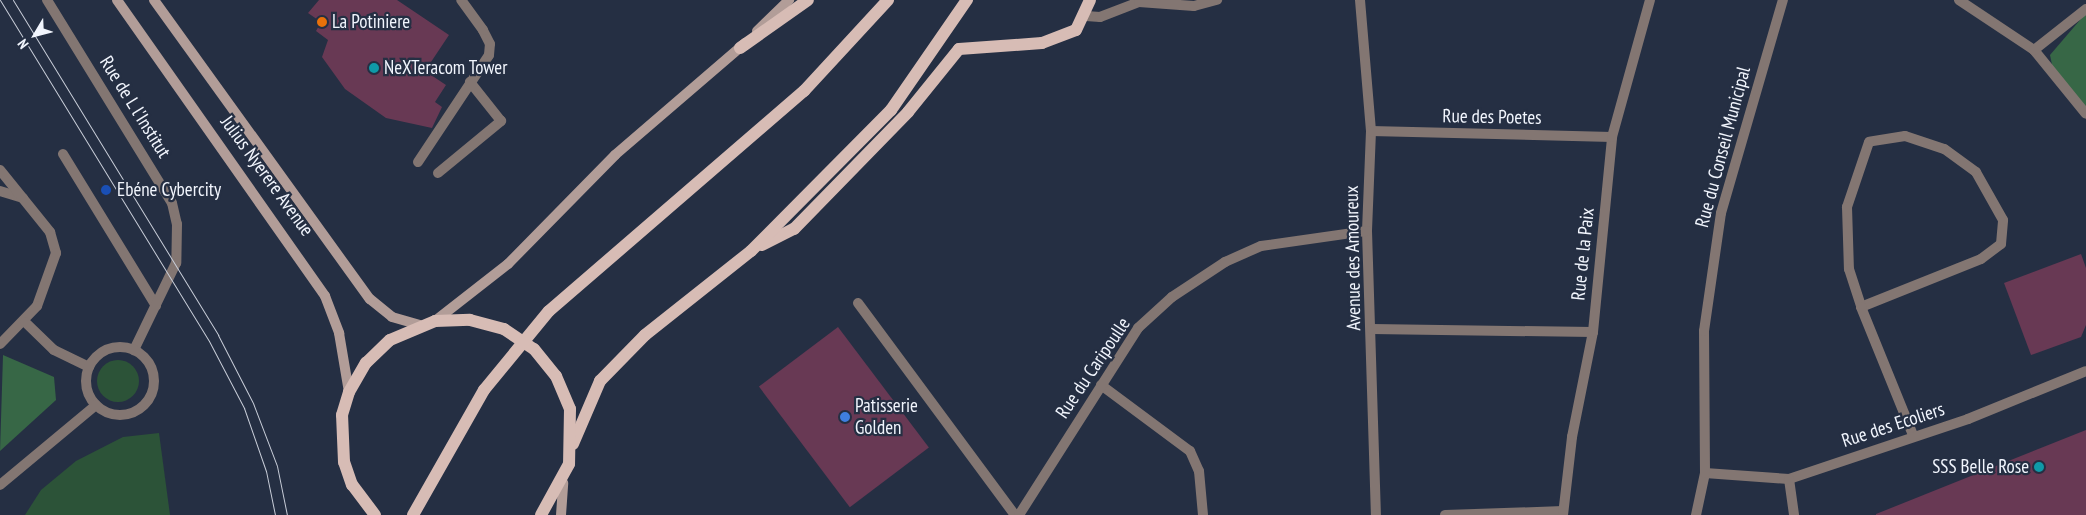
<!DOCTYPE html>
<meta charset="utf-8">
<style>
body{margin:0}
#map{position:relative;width:2086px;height:515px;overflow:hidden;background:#252f43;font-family:"PT Sans Narrow",sans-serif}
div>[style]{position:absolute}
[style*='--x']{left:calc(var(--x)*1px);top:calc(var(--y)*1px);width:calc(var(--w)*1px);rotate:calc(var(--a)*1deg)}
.green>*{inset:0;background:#2c5338}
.round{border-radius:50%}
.forest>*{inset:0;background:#376746}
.building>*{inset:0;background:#683954;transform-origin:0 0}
.service>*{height:10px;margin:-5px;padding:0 5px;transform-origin:5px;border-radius:5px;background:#837672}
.minor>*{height:10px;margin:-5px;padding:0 5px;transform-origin:5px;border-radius:5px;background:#837672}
.minor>.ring{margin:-5px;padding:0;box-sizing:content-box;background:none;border:10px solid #837672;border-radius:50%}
.secondary>*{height:10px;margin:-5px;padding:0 5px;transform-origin:5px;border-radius:5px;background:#b29d98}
.primary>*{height:12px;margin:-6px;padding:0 6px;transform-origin:6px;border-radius:6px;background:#d7bcb5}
.tram>*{height:1px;margin:-0.5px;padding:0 0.5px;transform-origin:0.5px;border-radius:0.5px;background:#c8cdd8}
.dots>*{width:14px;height:14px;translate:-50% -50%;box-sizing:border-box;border:2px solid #252f43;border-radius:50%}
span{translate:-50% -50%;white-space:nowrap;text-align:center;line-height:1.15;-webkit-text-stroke:4.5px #252f43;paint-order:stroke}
.poi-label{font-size:19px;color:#f1f5fd}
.left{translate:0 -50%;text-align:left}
.right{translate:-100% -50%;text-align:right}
.street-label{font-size:19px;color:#f1f5fd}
.north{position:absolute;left:10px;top:10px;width:50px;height:50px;-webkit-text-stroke:4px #252f43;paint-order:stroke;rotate:233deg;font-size:14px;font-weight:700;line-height:20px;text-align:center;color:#f1f5fd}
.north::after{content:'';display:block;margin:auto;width:18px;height:22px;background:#f1f5fd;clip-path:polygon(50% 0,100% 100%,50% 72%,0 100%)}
</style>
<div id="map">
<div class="green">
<div class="round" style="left:97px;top:360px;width:42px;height:42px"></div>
<div style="clip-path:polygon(159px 433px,170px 515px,25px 515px,41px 490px,76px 461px,123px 437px)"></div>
</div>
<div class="forest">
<div style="clip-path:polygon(2086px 13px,2086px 109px,2056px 84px,2050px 55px)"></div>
<div style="clip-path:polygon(3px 355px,54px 377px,56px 400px,0 451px)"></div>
</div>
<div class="building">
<div style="clip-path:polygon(319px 0,397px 0,449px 35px,425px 71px,446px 85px,435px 102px,442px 107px,432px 128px,386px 118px,345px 89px,322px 57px,328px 40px,316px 31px,321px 22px,308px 13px)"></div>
<div style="clip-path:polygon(2081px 254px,2086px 268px,2086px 325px,2081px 337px,2031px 355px,2004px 283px)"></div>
<div style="left:838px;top:327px;width:151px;height:99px;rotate:53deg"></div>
<div style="clip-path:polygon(2086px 430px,2086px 515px,1876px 515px,1876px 514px)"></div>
</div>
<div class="service">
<div style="--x:63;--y:154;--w:178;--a:58.5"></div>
<div style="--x:418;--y:162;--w:128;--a:-56.4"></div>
<div style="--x:489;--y:55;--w:11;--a:-85"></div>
<div style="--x:490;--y:44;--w:16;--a:-117"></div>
<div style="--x:483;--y:30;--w:37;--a:-126"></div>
<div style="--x:438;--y:173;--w:82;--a:-39.5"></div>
<div style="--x:501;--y:121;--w:50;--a:-128.5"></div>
<div style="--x:0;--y:191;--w:24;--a:17"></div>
<div style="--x:858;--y:303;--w:264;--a:53.5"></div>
</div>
<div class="minor">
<div style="--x:47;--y:0;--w:238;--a:58.4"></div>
<div style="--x:172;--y:203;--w:22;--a:77"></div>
<div style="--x:177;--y:224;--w:39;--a:91"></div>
<div style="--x:176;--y:263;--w:97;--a:115.8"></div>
<div style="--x:1360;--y:0;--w:131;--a:85.2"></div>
<div style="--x:1371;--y:131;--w:100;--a:92.3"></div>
<div style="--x:1367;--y:231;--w:284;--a:88.2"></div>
<div style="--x:1959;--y:0;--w:90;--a:33.7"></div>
<div style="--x:2034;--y:50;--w:82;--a:50.9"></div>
<div style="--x:1086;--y:16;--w:14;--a:4"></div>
<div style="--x:1100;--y:17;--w:42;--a:-21"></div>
<div style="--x:1139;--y:2;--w:55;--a:4.2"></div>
<div style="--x:1194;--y:6;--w:24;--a:-15"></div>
<div style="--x:2034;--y:50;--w:66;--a:-38.3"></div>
<div style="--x:1371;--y:131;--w:241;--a:1.4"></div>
<div style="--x:0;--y:170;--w:80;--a:51.1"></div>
<div style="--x:50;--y:232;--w:22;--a:74"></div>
<div style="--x:56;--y:253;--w:56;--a:109.7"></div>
<div style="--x:37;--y:306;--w:53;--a:134.2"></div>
<div style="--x:1861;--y:307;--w:129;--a:-21.8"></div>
<div style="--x:1981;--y:259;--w:25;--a:-37"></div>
<div style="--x:2001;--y:244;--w:24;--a:-85"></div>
<div style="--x:2003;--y:220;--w:55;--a:-119.4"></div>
<div style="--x:1976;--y:172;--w:39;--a:-144"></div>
<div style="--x:1944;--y:149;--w:41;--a:-161.6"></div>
<div style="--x:1905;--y:136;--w:36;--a:171"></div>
<div style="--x:1869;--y:142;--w:69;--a:108.7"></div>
<div style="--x:1847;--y:207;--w:62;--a:88.2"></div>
<div style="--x:1849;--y:269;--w:40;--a:72"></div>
<div style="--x:1861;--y:307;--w:138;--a:67.9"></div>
<div style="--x:25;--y:322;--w:40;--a:44"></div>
<div style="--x:54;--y:350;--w:39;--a:26"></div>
<div style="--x:1372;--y:329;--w:221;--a:0.8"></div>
<div class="ring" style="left:86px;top:347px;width:58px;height:58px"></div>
<div style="--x:1101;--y:385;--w:111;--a:36.6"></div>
<div style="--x:1190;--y:451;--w:22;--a:66"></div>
<div style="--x:1199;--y:471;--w:44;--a:84.8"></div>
<div style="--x:1705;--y:473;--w:84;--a:4.1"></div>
<div style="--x:1789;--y:479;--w:189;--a:-18.5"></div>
<div style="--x:1968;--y:419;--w:127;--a:-22.1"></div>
<div style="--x:1789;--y:479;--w:36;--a:82"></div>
<div style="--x:0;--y:485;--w:125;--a:-39.8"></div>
<div style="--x:1019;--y:515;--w:222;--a:-57.5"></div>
<div style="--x:1138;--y:328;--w:46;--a:-42.4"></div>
<div style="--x:1172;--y:297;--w:64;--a:-33.4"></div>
<div style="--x:1225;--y:262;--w:39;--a:-24"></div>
<div style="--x:1261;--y:246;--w:107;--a:-8.1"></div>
<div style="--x:1445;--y:515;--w:118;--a:-1.9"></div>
<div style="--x:1563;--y:515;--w:79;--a:-83.4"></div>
<div style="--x:1572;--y:437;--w:107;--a:-78.7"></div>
<div style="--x:1593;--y:332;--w:196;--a:-84.4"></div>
<div style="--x:1612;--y:137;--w:142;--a:-74.5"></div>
<div style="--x:1696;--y:515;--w:43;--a:-77.9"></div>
<div style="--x:1705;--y:473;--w:142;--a:-90.4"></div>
<div style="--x:1704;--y:331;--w:119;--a:-81.8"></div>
<div style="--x:1721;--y:213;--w:222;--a:-73.8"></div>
</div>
<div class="secondary">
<div style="--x:117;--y:0;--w:362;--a:54.9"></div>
<div style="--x:325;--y:296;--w:40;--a:69"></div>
<div style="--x:339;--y:333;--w:60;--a:80.4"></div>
<div style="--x:154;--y:0;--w:369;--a:54.2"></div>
<div style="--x:370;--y:299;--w:28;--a:39"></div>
<div style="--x:392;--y:317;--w:29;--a:16"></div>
<div style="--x:757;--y:31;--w:45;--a:-44.1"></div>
<div style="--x:435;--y:321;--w:93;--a:-38"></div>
<div style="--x:508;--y:264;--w:153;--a:-45.5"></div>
<div style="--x:615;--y:155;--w:172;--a:-40.7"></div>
<div style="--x:561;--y:515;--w:32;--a:-86"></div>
</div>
<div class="primary">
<div style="--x:740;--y:48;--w:83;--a:-35.2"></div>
<div style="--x:762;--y:245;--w:36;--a:-27"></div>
<div style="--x:794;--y:229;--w:163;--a:-45.7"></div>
<div style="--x:908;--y:112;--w:81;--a:-51"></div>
<div style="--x:959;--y:49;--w:83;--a:-4.1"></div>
<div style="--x:1042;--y:43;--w:36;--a:-21"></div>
<div style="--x:1076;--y:30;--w:33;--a:-65"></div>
<div style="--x:573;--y:444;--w:69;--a:-66.8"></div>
<div style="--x:600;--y:381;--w:64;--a:-45.6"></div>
<div style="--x:645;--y:335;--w:135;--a:-38.4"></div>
<div style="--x:751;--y:251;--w:199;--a:-45.2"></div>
<div style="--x:891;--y:110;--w:134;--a:-55.4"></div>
<div style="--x:375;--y:515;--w:38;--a:-127"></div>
<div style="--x:352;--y:485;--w:24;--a:-109"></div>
<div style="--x:344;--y:462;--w:47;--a:-92.4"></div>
<div style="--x:342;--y:415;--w:24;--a:-73"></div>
<div style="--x:349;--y:392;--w:34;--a:-60"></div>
<div style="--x:366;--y:363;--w:33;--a:-44"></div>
<div style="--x:390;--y:340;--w:49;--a:-22.9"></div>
<div style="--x:435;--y:321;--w:35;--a:-2"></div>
<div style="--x:470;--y:320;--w:35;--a:15"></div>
<div style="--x:504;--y:329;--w:36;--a:34"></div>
<div style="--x:534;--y:349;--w:35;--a:51"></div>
<div style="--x:556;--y:376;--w:36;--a:67"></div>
<div style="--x:570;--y:409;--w:55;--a:91"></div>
<div style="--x:569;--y:464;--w:58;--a:118.8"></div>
<div style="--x:413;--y:515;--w:144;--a:-60.4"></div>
<div style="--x:484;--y:390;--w:102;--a:-50.6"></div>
<div style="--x:549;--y:311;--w:337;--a:-40.8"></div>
<div style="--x:804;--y:91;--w:124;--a:-47.3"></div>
</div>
<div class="tram">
<div style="--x:0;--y:0;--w:400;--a:58.5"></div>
<div style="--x:209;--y:341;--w:76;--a:62.4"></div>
<div style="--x:244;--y:408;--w:67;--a:70.8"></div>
<div style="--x:266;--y:471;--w:45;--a:78.4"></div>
<div style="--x:13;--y:0;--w:393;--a:58.5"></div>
<div style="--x:218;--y:335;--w:76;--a:62.8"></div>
<div style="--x:253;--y:403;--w:67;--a:69.1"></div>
<div style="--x:277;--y:466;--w:50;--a:78.5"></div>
</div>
<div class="dots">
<div style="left:322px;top:22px;background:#e8710a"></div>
<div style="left:374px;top:68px;background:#0f9aa8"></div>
<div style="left:106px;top:190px;background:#1a4fb4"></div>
<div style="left:845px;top:417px;background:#3f7fe0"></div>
<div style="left:2039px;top:467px;background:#0f9aa8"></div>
</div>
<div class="poi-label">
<span class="left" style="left:332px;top:22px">La Potiniere</span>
<span class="left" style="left:384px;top:68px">NeXTeracom Tower</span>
<span class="left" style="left:117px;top:190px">Ebéne Cybercity</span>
<span class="left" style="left:855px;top:417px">Patisserie<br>Golden</span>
<span class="right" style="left:2029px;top:467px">SSS Belle Rose</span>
</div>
<div class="street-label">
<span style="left:135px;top:107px;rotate:58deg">Rue de L l'Institut</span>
<span style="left:1492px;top:117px;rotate:1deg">Rue des Poetes</span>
<span style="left:1723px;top:147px;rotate:-75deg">Rue du Conseil Municipal</span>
<span style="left:267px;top:176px;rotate:54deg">Julius Nyerere Avenue</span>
<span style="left:1583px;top:254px;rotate:-84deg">Rue de la Paix</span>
<span style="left:1353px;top:258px;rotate:-91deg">Avenue des Amoureux</span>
<span style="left:1093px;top:368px;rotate:-56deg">Rue du Caripoulle</span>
<span style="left:1893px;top:425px;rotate:-18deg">Rue des Ecoliers</span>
</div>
<div class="north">N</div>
</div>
